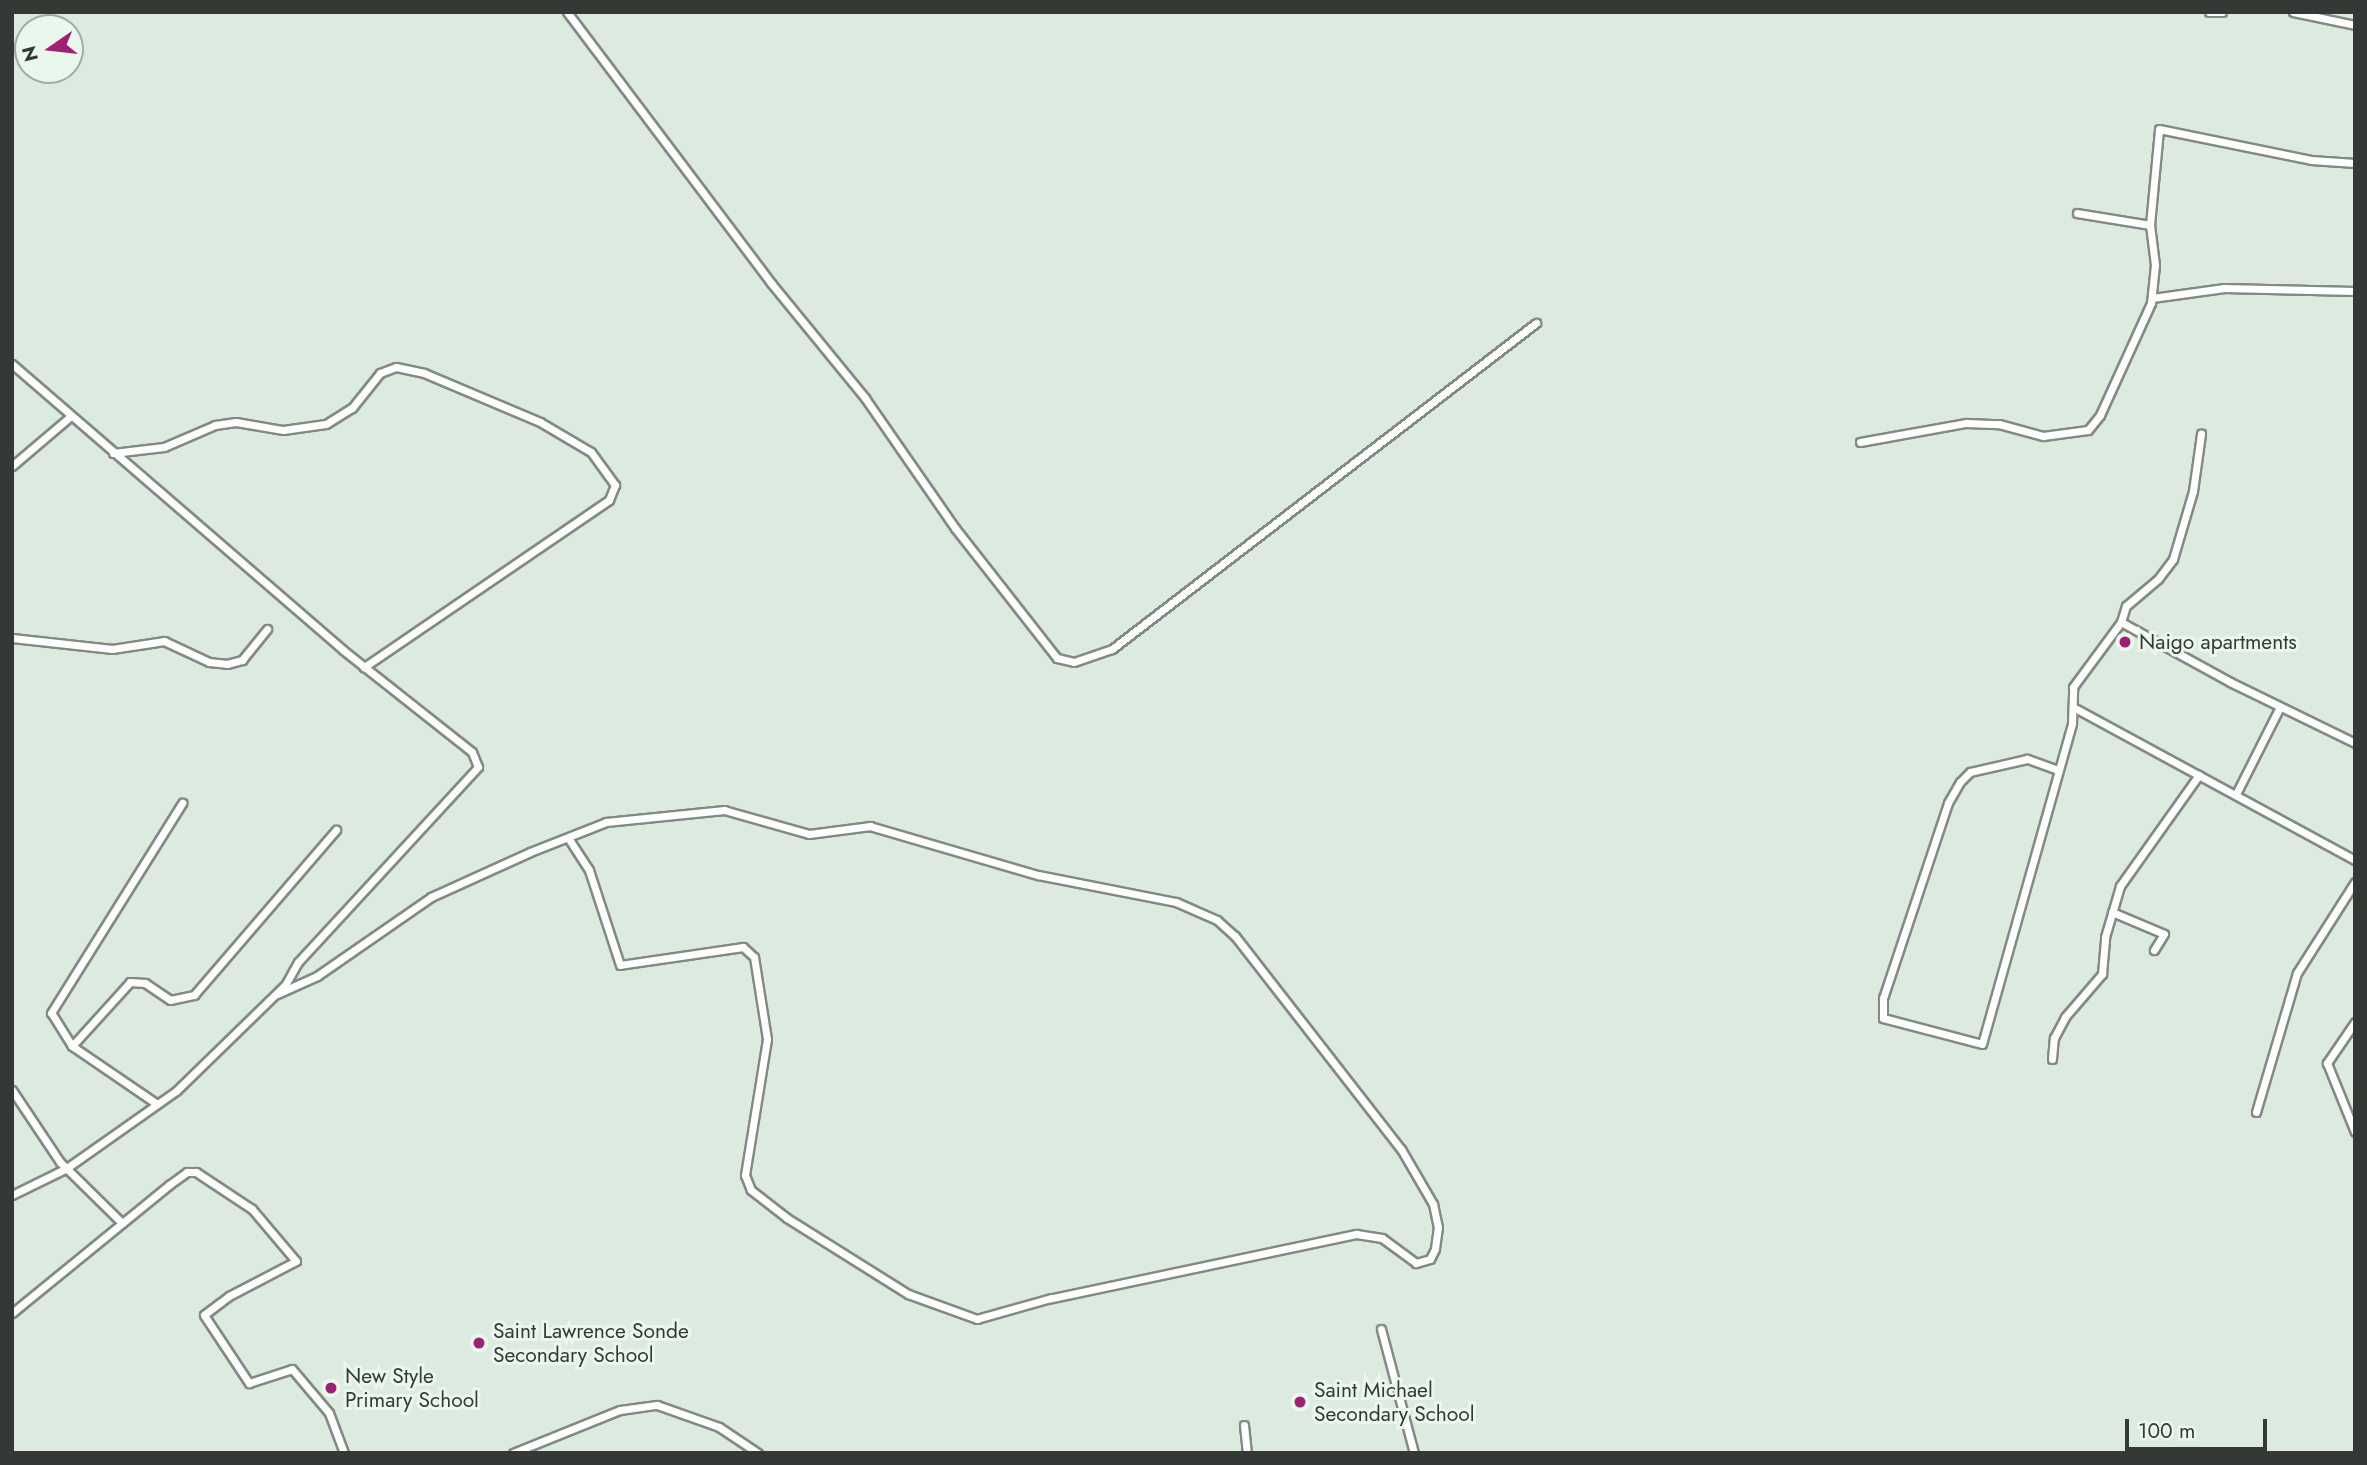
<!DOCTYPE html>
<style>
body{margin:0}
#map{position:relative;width:2367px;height:1465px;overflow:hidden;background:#ddeae0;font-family:Jost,sans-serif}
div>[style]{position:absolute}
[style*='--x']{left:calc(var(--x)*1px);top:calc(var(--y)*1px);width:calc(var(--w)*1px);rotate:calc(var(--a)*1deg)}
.roads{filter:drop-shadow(2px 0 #808b83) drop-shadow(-2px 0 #808b83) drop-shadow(0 2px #808b83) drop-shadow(0 -2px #808b83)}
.street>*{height:7px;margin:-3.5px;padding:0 3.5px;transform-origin:3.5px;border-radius:3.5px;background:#fff}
.dots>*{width:19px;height:19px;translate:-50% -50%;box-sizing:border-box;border:4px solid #eaf7ed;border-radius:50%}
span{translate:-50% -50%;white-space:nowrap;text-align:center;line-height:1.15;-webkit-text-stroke:6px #eaf7ed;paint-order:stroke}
.poi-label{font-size:21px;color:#353936}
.left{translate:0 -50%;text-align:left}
.frame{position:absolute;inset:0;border:14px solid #353936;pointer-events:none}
.north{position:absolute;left:14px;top:14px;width:70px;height:70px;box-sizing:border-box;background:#eaf7ed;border:2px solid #a2aba4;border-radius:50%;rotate:256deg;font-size:19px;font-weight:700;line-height:28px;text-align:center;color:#353936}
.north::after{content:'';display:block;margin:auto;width:24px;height:32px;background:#9e2175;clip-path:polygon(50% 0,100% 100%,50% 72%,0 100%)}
.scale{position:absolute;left:2125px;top:1419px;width:142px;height:32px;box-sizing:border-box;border:4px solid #353936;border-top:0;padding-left:9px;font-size:21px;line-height:24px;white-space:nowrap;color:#353936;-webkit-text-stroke:5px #eaf7ed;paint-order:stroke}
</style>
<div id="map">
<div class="roads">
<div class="street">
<div style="--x:567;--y:12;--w:339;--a:53"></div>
<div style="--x:771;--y:283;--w:149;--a:50.7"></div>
<div style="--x:865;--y:398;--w:158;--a:55.3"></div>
<div style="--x:955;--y:528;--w:165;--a:51.9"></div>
<div style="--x:1057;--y:658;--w:17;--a:13"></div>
<div style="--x:1074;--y:662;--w:40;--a:-18.9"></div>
<div style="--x:1112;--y:649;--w:535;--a:-37.56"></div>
<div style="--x:2209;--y:12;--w:13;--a:0"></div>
<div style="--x:2293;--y:12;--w:63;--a:11.8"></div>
<div style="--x:2077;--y:213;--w:74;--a:9.3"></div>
<div style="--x:2152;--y:298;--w:73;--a:-7.9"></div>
<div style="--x:2224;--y:288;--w:131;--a:1.3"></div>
<div style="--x:12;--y:364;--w:437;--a:40.8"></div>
<div style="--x:343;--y:650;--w:164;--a:38.3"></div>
<div style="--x:472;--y:752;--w:16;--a:68"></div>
<div style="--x:478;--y:767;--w:265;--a:132.7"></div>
<div style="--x:298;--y:962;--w:25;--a:119"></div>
<div style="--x:286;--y:984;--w:153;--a:135.8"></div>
<div style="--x:176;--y:1091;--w:133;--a:144.8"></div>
<div style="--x:67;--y:1168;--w:61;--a:153.9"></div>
<div style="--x:1860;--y:442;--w:108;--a:-10.2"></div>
<div style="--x:1966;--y:423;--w:33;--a:2"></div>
<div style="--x:1999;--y:424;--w:46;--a:15.3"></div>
<div style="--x:2043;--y:436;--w:45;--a:-7.6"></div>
<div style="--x:2088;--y:430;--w:19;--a:-51"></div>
<div style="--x:2100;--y:415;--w:123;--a:-65.5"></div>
<div style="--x:2151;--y:303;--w:38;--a:-84"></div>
<div style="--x:2155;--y:265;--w:40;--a:-97.1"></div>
<div style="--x:2150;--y:225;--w:96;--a:-84.6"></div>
<div style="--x:2159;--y:129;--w:155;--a:11.5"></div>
<div style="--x:2311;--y:160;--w:44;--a:3.9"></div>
<div style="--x:113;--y:453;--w:51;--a:-6.7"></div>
<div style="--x:164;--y:447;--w:56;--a:-23.3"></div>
<div style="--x:215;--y:425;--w:21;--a:-8"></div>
<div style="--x:236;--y:422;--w:48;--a:9.7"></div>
<div style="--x:283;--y:430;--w:43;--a:-7.9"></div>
<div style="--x:326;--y:424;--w:31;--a:-32"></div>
<div style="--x:352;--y:408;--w:45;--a:-51.3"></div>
<div style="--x:380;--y:373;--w:17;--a:-21"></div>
<div style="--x:396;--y:367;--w:29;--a:12"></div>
<div style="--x:424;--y:373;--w:126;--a:22.9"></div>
<div style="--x:540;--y:422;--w:59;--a:30.5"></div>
<div style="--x:591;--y:452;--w:41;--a:54"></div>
<div style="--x:615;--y:485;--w:16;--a:112"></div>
<div style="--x:609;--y:500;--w:297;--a:145.7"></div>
<div style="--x:12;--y:466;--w:77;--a:-40.3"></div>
<div style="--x:2121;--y:622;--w:124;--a:28.8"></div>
<div style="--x:2230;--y:682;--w:139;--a:26"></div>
<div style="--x:12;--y:638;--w:101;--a:6.3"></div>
<div style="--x:112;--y:649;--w:53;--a:-8.7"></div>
<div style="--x:164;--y:641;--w:50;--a:25"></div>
<div style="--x:209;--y:662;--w:18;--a:6"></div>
<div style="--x:227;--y:664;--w:16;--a:-15"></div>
<div style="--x:242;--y:660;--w:40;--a:-51"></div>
<div style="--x:2073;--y:707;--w:321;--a:28.5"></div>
<div style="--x:2058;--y:770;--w:33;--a:-160"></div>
<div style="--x:2027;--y:759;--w:58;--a:167.2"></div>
<div style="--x:1970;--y:772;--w:14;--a:135"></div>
<div style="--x:1960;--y:782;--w:24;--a:120"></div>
<div style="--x:1948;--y:803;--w:206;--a:108.4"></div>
<div style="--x:1883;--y:998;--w:20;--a:90"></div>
<div style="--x:1883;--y:1018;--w:102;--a:14.7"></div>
<div style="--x:1982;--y:1044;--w:333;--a:-74.3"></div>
<div style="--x:2072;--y:723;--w:36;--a:-88"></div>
<div style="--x:2073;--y:687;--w:81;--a:-53.6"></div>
<div style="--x:2121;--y:622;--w:17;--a:-73"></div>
<div style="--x:2126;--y:606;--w:42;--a:-40.2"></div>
<div style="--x:2158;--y:579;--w:25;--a:-53"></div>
<div style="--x:2173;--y:559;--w:71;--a:-73.6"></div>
<div style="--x:2193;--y:491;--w:58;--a:-82"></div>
<div style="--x:2236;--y:794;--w:97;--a:-63.2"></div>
<div style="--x:2112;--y:912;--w:56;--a:22.9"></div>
<div style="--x:2164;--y:934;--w:19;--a:122"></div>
<div style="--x:277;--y:994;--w:44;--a:-24.2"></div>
<div style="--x:317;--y:976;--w:139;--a:-34.7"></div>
<div style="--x:431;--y:897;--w:109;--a:-24.4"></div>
<div style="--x:530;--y:852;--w:82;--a:-21.5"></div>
<div style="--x:606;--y:822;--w:119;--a:-5.8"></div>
<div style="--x:724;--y:810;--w:88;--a:15.8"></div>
<div style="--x:809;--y:834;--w:62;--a:-7.5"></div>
<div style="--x:870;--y:826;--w:175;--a:16.3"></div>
<div style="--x:1038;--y:875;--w:141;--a:11.1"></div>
<div style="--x:1176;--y:902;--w:45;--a:23.7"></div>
<div style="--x:1217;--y:920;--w:24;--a:42"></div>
<div style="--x:1235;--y:936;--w:270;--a:52.1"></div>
<div style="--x:1401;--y:1149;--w:64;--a:59.8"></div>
<div style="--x:1433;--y:1204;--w:24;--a:78"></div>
<div style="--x:1438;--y:1227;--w:22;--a:98"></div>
<div style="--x:1435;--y:1249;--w:11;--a:117"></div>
<div style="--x:1430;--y:1259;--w:15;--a:164"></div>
<div style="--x:1416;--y:1263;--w:42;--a:-143.7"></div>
<div style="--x:1382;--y:1238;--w:26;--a:-171"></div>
<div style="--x:1356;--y:1234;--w:312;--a:168.1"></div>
<div style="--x:1051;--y:1298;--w:77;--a:164.2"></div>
<div style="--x:977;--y:1319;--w:73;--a:-160.1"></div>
<div style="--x:908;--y:1294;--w:143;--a:-147.9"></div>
<div style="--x:787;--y:1218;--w:46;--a:-142.1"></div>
<div style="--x:751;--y:1190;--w:16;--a:-112"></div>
<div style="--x:745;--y:1175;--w:138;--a:-80.8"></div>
<div style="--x:767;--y:1039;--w:83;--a:-99"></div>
<div style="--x:754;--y:957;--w:15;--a:-138"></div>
<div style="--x:743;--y:947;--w:124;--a:171.7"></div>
<div style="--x:620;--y:965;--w:100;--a:-108.1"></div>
<div style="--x:589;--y:870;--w:38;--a:-123"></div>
<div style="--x:2355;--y:1022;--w:50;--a:124.3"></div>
<div style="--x:2327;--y:1063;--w:74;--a:67.9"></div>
<div style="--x:72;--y:1046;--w:86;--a:-47.8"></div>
<div style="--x:130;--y:982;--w:15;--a:4"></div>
<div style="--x:145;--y:983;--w:30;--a:34"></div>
<div style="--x:170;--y:1000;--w:25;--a:-12"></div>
<div style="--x:194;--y:995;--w:218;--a:-49.3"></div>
<div style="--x:2052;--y:1059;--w:21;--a:-85"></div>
<div style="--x:2054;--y:1038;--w:24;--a:-62"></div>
<div style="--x:2065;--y:1017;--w:57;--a:-49.3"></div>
<div style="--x:2102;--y:974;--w:37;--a:-85"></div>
<div style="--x:2105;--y:937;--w:53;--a:-73.6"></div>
<div style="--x:2120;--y:886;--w:136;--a:-54.6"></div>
<div style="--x:12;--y:1090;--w:87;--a:56.3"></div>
<div style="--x:60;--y:1162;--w:87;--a:44.5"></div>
<div style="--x:157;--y:1104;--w:103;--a:-145.7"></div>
<div style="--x:72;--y:1046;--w:39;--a:-122"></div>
<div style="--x:51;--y:1013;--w:248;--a:-58"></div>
<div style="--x:2256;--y:1112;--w:145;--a:-73.6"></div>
<div style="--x:2297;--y:973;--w:108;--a:-57.5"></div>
<div style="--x:12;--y:1313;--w:203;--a:-39.2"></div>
<div style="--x:169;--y:1185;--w:22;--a:-36"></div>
<div style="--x:187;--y:1172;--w:9;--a:0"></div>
<div style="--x:196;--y:1172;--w:67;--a:33.5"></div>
<div style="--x:252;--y:1209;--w:68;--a:49.8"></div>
<div style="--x:296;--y:1261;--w:76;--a:152.4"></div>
<div style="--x:229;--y:1296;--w:31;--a:143"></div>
<div style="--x:204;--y:1315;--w:82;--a:56.5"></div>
<div style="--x:249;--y:1383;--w:45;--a:-18"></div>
<div style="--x:292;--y:1369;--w:57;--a:49.9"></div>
<div style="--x:329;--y:1413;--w:43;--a:69.4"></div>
<div style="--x:1381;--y:1329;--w:128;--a:75.1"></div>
<div style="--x:1244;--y:1425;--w:28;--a:84"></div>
<div style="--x:513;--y:1453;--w:115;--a:-21.9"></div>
<div style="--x:620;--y:1410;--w:37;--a:-8"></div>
<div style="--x:657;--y:1405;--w:66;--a:19.5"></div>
<div style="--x:719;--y:1427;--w:47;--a:33.7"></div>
</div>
</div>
<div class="dots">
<div style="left:2125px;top:642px;background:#9e2175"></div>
<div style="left:479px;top:1343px;background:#9e2175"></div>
<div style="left:331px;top:1388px;background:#9e2175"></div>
<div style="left:1300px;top:1402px;background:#9e2175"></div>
</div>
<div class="poi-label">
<span class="left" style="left:2139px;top:642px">Naigo apartments</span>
<span class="left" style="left:493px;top:1343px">Saint Lawrence Sonde<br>Secondary School</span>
<span class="left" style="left:345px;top:1388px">New Style<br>Primary School</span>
<span class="left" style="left:1314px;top:1402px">Saint Michael<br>Secondary School</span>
</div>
<div class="frame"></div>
<div class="north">N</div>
<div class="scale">100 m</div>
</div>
